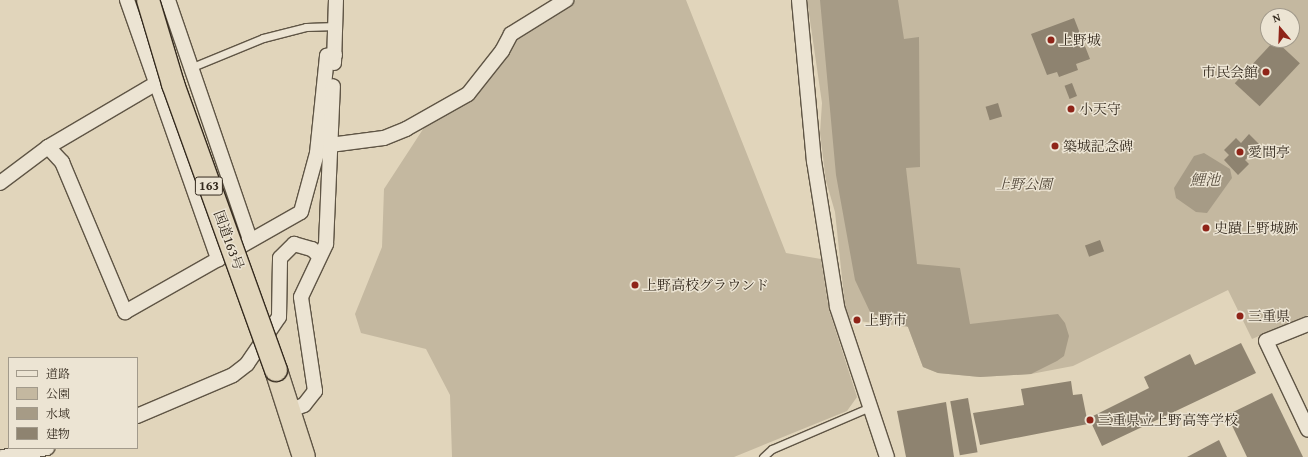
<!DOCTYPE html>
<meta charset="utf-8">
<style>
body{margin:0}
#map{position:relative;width:1308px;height:457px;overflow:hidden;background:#e1d5bb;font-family:"Gentium Book Plus","Noto Serif JP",serif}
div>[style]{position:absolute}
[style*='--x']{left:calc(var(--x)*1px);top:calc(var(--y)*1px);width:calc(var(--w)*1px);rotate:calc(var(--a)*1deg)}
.green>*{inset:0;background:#c4b8a0}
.water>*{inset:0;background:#a69b86}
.building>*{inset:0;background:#8e8370;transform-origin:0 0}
.roads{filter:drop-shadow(1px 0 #5f5545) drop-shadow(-1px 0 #5f5545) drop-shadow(0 1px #5f5545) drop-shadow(0 -1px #5f5545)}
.service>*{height:7px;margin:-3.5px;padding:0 3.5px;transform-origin:3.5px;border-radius:3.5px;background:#ece4d3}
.minor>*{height:14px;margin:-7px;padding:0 7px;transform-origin:7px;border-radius:7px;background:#ece4d3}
.trunk>*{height:22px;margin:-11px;padding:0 11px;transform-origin:11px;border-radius:11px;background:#e1d5bb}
.bridges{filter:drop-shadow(1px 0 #342a1e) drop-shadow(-1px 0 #342a1e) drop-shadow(0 1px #342a1e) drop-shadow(0 -1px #342a1e)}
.trunk-bridge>*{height:22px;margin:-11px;padding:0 11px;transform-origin:11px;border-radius:11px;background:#e1d5bb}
.dots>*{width:11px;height:11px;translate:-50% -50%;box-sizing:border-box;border:2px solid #ece4d3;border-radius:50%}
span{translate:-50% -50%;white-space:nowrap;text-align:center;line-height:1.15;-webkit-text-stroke:3px #ece4d3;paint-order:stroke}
.shield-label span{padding:1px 3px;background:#ece4d3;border:1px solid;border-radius:3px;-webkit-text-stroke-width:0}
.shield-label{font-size:13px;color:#342a1e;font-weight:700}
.poi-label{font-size:14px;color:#342a1e}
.left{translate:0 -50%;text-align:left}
.right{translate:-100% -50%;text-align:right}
.park-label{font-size:14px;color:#514638;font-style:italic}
.street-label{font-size:14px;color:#342a1e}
.water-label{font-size:15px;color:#564c3d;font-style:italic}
.legend{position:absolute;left:8px;top:357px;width:130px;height:92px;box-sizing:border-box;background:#ece4d3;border:1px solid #a29a8b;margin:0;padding:5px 7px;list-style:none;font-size:12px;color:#342a1e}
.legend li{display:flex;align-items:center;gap:8px;height:20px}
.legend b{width:20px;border:1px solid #a29a8b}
.north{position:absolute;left:1260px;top:8px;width:40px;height:40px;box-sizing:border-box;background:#ece4d3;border:1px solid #a29a8b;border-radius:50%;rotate:341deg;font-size:11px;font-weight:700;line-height:16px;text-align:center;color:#342a1e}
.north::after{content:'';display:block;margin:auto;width:14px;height:18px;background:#8f2418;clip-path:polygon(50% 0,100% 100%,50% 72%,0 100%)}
</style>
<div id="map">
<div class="green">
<div style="clip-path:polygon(576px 0,686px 0,786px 253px,821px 259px,829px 310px,857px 397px,847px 411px,734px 457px,452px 457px,450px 395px,426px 349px,361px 333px,355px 314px,382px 247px,384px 189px,427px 123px,466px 101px,514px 38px)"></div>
<div style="clip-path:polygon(evenodd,807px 0,1308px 0,1308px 315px,1252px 339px,1228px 290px,1073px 366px,1031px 374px,980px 377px,938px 373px,923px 367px,908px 327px,850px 320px,845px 306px,835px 212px,826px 181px,820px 133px,822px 103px,807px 0,1268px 16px,1292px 16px,1292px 40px,1268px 40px,1268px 16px)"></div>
</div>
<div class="water">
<div style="clip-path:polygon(820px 0,898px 0,904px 39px,919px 37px,920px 167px,906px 168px,917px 264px,960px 268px,970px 324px,1058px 314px,1065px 323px,1069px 336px,1064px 356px,1057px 361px,1031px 374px,980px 377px,938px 373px,923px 367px,908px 327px,896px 319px,871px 314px,855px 280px,836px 175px)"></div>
<div style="clip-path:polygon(1204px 153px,1230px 169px,1232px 178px,1207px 213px,1196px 212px,1176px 198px,1174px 188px,1194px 156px)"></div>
</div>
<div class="building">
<div style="clip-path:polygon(1074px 18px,1090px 59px,1076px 64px,1078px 70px,1059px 77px,1057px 72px,1047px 75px,1031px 34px)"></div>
<div style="left:1275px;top:40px;width:34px;height:59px;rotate:43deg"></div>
<div style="left:1072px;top:83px;width:14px;height:8px;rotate:69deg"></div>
<div style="left:998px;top:103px;width:14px;height:13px;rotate:73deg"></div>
<div style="clip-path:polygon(1249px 134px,1260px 145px,1245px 160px,1249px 164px,1238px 175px,1224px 160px,1229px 155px,1224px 150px,1236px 138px,1241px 143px)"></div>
<div style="left:1100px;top:240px;width:12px;height:16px;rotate:70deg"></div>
<div style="clip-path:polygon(1241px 343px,1256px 373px,1102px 446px,1089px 418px,1149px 388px,1144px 377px,1190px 354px,1195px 365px)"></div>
<div style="clip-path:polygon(1071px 381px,1073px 395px,1082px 394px,1088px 424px,980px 445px,973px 413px,1024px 405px,1021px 389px)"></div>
<div style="clip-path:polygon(1272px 393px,1303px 457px,1247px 457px,1227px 415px)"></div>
<div style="left:968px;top:398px;width:55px;height:18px;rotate:80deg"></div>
<div style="clip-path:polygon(946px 402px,954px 457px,906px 457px,897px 411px)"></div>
<div style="clip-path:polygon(1219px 440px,1227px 457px,1187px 457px)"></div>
</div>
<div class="roads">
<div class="service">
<div style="--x:190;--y:68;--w:79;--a:-22.3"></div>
<div style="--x:263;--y:38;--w:44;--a:-14.3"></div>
<div style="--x:306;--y:27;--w:30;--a:-2"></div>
<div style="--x:763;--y:457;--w:12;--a:-42"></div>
<div style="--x:772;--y:449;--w:107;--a:-23.2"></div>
</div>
<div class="minor">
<div style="--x:127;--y:0;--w:275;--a:70.6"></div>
<div style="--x:168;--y:0;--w:253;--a:71.1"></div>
<div style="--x:799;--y:0;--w:162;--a:84.7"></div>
<div style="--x:814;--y:161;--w:148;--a:81"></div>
<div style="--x:837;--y:307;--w:158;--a:71.6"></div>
<div style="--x:334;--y:63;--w:63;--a:-88.2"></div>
<div style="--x:330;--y:145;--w:54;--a:-7.4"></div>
<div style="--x:384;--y:138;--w:24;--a:-22"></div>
<div style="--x:406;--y:129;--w:71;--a:-29.4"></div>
<div style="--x:468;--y:94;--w:55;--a:-51.7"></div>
<div style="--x:502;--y:51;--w:19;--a:-62"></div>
<div style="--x:511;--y:34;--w:65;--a:-31.7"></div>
<div style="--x:48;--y:147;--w:21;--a:47"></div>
<div style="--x:62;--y:162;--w:163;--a:67.2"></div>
<div style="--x:125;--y:312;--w:202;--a:-29.6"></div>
<div style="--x:301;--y:212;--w:61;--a:-74.8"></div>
<div style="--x:317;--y:153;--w:98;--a:-84.1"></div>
<div style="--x:327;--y:56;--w:8;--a:-7"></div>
<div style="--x:0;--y:183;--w:60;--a:-36.9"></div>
<div style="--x:48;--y:147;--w:124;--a:-30.5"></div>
<div style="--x:1308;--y:324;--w:45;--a:158"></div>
<div style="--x:1266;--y:341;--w:98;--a:64.7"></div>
<div style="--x:291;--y:410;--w:14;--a:-21"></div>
<div style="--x:304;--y:405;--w:18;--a:-52"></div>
<div style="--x:315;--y:391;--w:95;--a:-98.5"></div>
<div style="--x:301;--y:297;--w:59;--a:-64.7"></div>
<div style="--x:326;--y:244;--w:158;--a:-87.5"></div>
<div style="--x:137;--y:416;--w:104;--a:-23.1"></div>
<div style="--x:233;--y:375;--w:18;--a:-38"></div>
<div style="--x:247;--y:364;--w:57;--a:-55.8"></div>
<div style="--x:279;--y:317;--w:59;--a:-89"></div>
<div style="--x:280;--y:258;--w:20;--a:-45"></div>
<div style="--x:294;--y:244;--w:19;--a:16"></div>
<div style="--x:312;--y:249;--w:10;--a:45"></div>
<div style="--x:3;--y:457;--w:45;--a:-11.6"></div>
</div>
<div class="trunk">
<div style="--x:276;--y:370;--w:91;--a:72.2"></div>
</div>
</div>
<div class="bridges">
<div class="trunk-bridge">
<div style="--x:148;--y:0;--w:88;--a:73.4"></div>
<div style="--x:173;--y:84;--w:304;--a:70.2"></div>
</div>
</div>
<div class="dots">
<div style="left:1051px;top:40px;background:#8f2418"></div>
<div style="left:1266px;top:72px;background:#8f2418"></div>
<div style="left:1071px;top:109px;background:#8f2418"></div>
<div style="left:1055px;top:146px;background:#8f2418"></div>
<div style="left:1240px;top:152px;background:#8f2418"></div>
<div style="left:1206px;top:228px;background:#8f2418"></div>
<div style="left:635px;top:285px;background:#8f2418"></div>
<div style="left:1240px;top:316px;background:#8f2418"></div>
<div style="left:857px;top:320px;background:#8f2418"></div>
<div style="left:1090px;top:420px;background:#8f2418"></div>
</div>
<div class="shield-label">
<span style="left:209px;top:186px">163</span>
</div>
<div class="poi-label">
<span class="left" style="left:1059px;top:40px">上野城</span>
<span class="right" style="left:1258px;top:72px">市民会館</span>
<span class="left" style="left:1079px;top:109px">小天守</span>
<span class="left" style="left:1063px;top:146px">築城記念碑</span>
<span class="left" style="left:1248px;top:152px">愛間亭</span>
<span class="left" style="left:1214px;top:228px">史蹟上野城跡</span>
<span class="left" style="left:643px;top:285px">上野高校グラウンド</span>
<span class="left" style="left:1248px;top:316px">三重県</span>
<span class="left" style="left:865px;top:320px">上野市</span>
<span class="left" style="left:1098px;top:420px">三重県立上野高等学校</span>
</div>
<div class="park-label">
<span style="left:1024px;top:184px">上野公園</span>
</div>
<div class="street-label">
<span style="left:229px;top:240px;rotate:70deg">国道163号</span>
</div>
<div class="water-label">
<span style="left:1205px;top:180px">鯉池</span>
</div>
<ul class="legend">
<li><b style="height:5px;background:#ece4d3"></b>道路</li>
<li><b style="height:11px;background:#c4b8a0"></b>公園</li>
<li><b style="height:11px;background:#a69b86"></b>水域</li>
<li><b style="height:11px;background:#8e8370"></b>建物</li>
</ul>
<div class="north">N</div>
</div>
